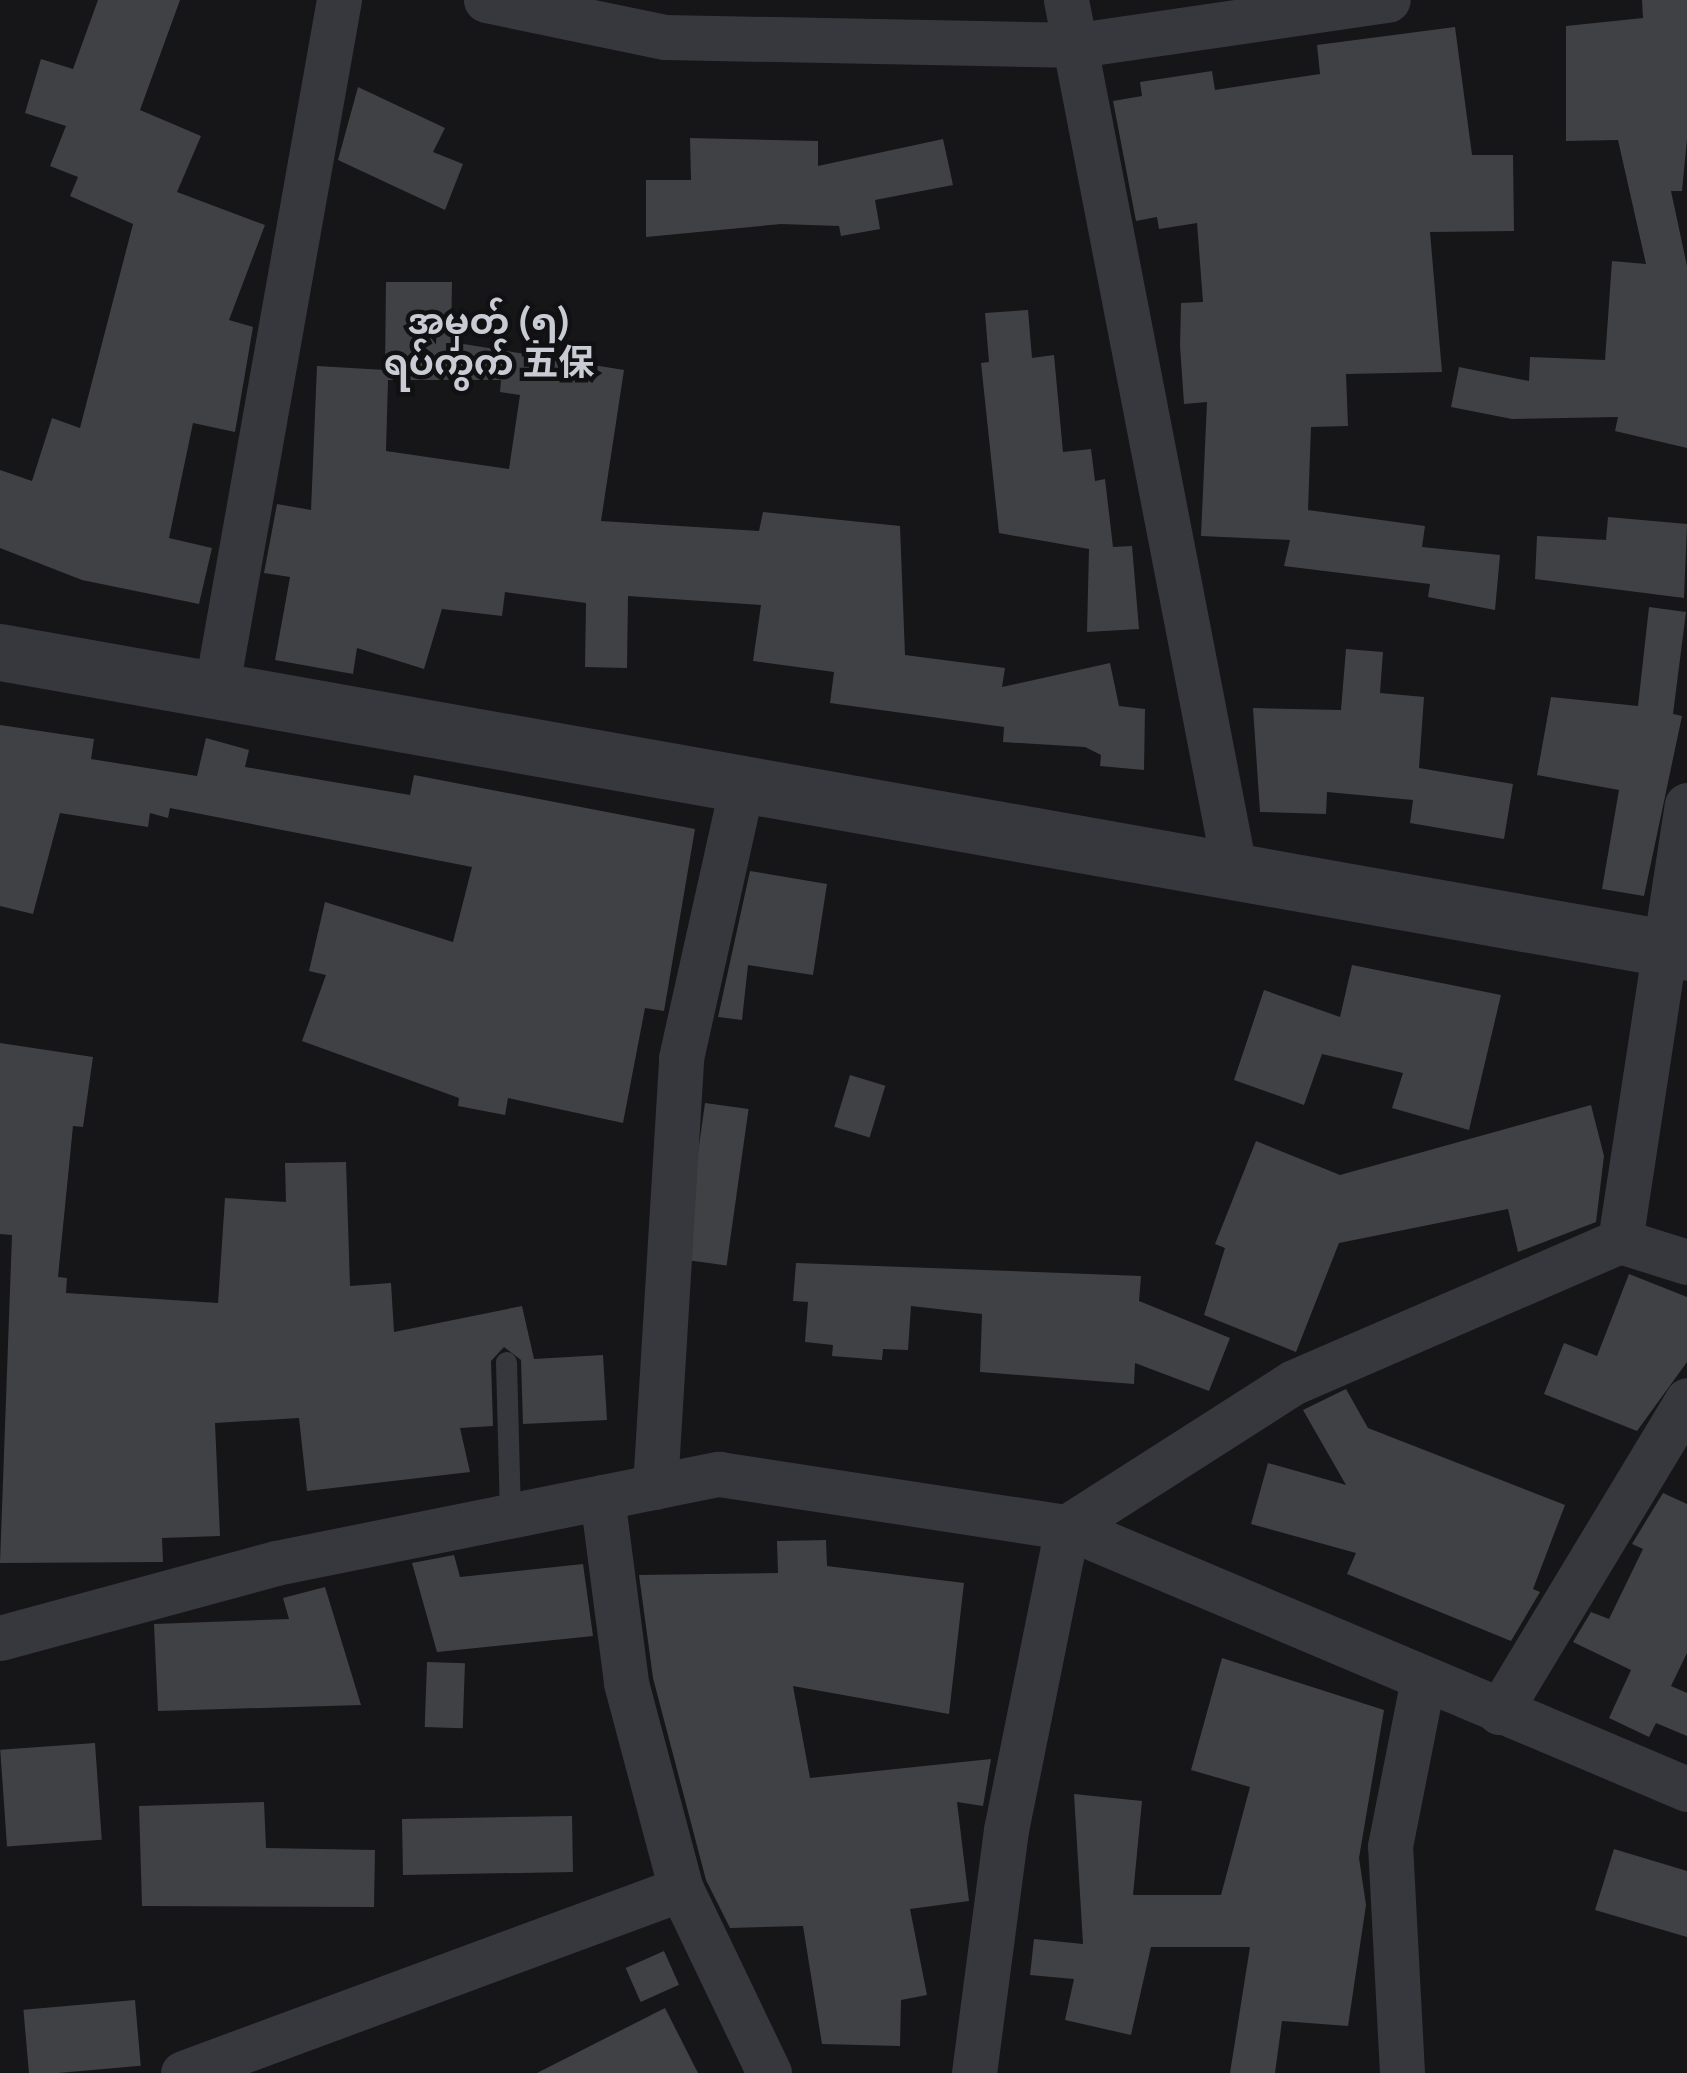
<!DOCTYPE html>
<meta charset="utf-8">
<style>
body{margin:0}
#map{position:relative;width:1687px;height:2073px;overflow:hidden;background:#161618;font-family:Ubuntu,"Noto Sans SC","Noto Sans Myanmar",sans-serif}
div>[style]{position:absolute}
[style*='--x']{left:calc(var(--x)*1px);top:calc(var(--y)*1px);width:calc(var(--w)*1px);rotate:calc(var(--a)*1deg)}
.building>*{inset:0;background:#404145;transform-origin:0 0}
.service>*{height:21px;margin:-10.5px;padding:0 10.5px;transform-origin:10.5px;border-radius:10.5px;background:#37383d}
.minor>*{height:45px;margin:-22.5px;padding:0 22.5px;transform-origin:22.5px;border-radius:22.5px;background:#37383d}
.tertiary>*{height:57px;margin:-28.5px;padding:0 28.5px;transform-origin:28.5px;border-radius:28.5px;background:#37383d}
span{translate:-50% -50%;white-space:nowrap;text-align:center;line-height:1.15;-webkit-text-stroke:9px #111113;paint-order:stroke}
.quarter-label{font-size:36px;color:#c9ccd4;font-weight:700}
</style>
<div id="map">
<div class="building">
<div style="clip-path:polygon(98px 0,180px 0,140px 110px,201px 136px,177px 192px,265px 225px,229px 320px,253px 327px,235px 432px,193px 423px,169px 538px,212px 548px,199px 604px,82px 580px,0 548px,0 470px,32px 481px,52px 418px,80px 428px,133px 224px,70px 196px,78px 177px,50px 166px,66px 126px,25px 113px,41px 59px,73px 69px)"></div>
<div style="clip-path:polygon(1642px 0,1687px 0,1687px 139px,1682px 191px,1671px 191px,1687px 266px,1687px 448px,1615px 431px,1618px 417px,1512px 419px,1451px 407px,1459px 367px,1529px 381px,1530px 357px,1605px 360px,1612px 261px,1646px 264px,1618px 140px,1566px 141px,1566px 26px,1643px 18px)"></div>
<div style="clip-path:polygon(1455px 27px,1472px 155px,1513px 155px,1514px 231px,1430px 232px,1442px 372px,1346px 374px,1348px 426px,1311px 427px,1308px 510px,1425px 526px,1422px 547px,1500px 555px,1495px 610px,1428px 597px,1430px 584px,1284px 566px,1290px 540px,1201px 536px,1207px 402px,1184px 404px,1180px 346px,1181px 303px,1203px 302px,1197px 223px,1159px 229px,1157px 217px,1136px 221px,1113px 101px,1142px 96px,1140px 82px,1212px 71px,1215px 90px,1320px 74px,1317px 45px)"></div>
<div style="clip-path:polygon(358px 87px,445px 128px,433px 152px,463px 164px,445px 210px,338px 160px)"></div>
<div style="clip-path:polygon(690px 138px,818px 141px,818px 166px,943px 139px,953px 185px,875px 200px,880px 229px,841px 236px,839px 226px,781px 224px,646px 237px,646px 180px,691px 180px)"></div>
<div style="clip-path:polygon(evenodd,386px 282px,452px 282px,451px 342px,624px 370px,601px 521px,759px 531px,763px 512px,900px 526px,905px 655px,1005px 668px,1002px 687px,1110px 663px,1119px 706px,1145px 709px,1144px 770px,1100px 766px,1101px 755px,1085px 747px,1003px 742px,1004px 727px,830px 703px,834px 672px,753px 661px,761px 605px,628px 596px,627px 668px,585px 667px,586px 603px,505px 592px,502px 616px,442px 609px,424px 669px,357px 648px,353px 674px,275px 660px,290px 577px,264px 573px,277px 504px,311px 510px,317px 366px,385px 370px,386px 282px,388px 380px,501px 380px,500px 392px,520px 395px,509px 469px,386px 451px,388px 380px)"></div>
<div style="clip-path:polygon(1028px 310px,1032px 358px,1054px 355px,1063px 452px,1091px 449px,1095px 481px,1105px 479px,1113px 547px,1132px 546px,1139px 629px,1087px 632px,1089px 549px,999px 533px,981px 363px,989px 362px,985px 313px)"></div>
<div style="clip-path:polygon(1608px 517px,1687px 524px,1684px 598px,1535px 579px,1537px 536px,1606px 540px)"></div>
<div style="clip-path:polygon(1649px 607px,1686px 612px,1673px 714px,1682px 716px,1644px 896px,1602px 889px,1619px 790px,1537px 775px,1551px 697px,1638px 706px)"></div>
<div style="clip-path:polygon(1346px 649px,1383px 652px,1380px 693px,1424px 697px,1419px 768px,1513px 784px,1504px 839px,1410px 823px,1413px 800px,1327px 792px,1326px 814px,1260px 812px,1253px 708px,1341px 710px)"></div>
<div style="clip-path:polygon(0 725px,94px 739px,91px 759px,197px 776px,206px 738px,249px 750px,245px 767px,410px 795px,414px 775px,695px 829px,664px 1011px,645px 1008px,623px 1123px,508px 1098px,505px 1115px,458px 1106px,459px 1098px,302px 1041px,326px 975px,309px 971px,325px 902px,453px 942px,472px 867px,170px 808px,168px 818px,150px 813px,148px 827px,60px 813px,33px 914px,0 906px)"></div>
<div style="clip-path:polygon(750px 871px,827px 884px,813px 975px,748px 965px,742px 1020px,718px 1017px)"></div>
<div style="clip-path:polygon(1352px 965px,1501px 995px,1469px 1130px,1392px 1108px,1403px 1073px,1322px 1054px,1304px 1105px,1234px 1080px,1264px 990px,1340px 1017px)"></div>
<div style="clip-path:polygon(0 1043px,93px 1057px,83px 1127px,73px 1126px,58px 1277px,67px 1278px,66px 1293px,218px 1303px,225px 1198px,286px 1202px,285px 1163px,346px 1162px,350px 1286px,391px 1283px,394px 1332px,522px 1306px,534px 1359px,603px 1355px,607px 1420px,523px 1424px,521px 1360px,504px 1347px,491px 1361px,493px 1426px,460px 1428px,470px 1472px,307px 1491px,299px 1418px,215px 1423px,220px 1536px,162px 1538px,163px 1562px,0 1563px,12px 1235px,0 1234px)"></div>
<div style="left:850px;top:1075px;width:37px;height:54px;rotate:17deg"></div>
<div style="left:705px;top:1103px;width:44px;height:158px;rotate:8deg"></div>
<div style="clip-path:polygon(1591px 1105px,1604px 1156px,1596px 1222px,1518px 1252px,1508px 1209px,1339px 1243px,1296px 1352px,1204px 1315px,1225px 1248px,1215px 1244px,1256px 1141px,1340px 1175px)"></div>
<div style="clip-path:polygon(796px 1263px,1141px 1276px,1139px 1301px,1230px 1338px,1209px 1391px,1135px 1363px,1134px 1384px,980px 1372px,982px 1314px,911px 1306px,908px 1350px,883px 1349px,882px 1360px,832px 1356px,833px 1345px,805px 1342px,808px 1302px,793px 1301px)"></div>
<div style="clip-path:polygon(1629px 1274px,1687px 1297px,1687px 1362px,1637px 1431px,1544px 1394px,1564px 1343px,1597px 1356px)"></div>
<div style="clip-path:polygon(1346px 1389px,1368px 1428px,1565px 1505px,1533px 1589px,1540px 1592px,1511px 1641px,1347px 1574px,1356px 1553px,1251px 1524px,1268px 1463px,1346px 1485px,1303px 1410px)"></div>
<div style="clip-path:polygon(1663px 1493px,1687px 1504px,1687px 1653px,1671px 1686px,1687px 1693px,1687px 1736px,1656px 1723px,1649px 1737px,1609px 1718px,1631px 1670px,1573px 1642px,1591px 1612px,1609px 1619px,1643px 1549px,1632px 1544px)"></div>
<div style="clip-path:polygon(826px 1540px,827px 1566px,964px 1583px,949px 1714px,793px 1686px,810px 1778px,991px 1759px,983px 1806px,957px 1802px,969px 1901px,910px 1909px,927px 1995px,901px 2000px,900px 2046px,822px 2044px,803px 1926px,730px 1928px,706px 1880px,653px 1678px,639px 1575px,778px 1573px,777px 1541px)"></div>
<div style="clip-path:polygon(454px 1555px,460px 1577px,583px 1564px,593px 1636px,437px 1652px,412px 1563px)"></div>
<div style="clip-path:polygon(325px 1587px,361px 1705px,158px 1711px,154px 1624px,289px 1619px,283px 1598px)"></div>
<div style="clip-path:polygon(1222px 1658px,1384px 1710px,1359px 1858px,1366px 1905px,1348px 2026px,1282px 2021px,1275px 2073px,1230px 2073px,1250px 1947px,1151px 1947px,1131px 2035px,1065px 2020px,1074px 1979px,1030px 1975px,1034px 1939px,1083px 1944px,1074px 1794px,1142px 1801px,1133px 1895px,1221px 1895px,1250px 1787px,1191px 1770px)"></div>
<div style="left:427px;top:1662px;width:38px;height:65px;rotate:2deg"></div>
<div style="left:95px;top:1743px;width:97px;height:95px;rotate:86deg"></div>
<div style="clip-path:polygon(264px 1802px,266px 1848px,375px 1850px,374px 1907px,142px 1906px,139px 1806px)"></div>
<div style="left:572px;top:1816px;width:56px;height:170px;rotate:89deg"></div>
<div style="clip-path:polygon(1614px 1849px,1687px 1871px,1687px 1937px,1595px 1910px)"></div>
<div style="left:664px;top:1951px;width:37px;height:42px;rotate:66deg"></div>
<div style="left:135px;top:2000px;width:66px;height:112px;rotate:85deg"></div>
<div style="clip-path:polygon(665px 2008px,698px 2073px,537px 2073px)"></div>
</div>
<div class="service">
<div style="--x:506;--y:1362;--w:154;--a:88.5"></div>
</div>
<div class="minor">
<div style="--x:486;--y:0;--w:183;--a:11.7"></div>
<div style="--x:665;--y:37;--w:413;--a:1.1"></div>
<div style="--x:1078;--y:45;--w:313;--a:-8.3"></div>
<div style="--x:1066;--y:0;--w:889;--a:79.04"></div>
<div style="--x:216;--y:691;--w:702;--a:-79.91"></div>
<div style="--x:1620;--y:1241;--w:441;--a:-81.3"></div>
<div style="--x:655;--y:1487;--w:430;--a:-86.5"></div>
<div style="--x:681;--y:1058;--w:281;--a:-77.4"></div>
<div style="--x:602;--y:1497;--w:188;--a:82.6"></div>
<div style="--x:626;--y:1683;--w:213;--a:75.1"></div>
<div style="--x:681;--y:1889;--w:204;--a:64.4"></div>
<div style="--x:0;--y:1638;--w:286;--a:-15.2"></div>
<div style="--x:276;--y:1563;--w:452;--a:-11.4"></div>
<div style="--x:719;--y:1474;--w:352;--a:8.7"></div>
<div style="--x:1067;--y:1527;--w:673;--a:22.91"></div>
<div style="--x:1499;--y:1712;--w:364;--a:-58.9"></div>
<div style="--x:183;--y:2073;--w:531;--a:-20.28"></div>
<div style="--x:974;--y:2073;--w:245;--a:-82.5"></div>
<div style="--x:1006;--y:1830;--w:309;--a:-78.6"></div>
<div style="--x:1067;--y:1527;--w:269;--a:-32.6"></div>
<div style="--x:1294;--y:1382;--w:355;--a:-23.4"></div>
<div style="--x:1620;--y:1241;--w:70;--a:17.4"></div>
<div style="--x:1402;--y:2073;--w:227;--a:-93"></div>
<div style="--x:1390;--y:1846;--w:169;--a:-78.8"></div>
</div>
<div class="tertiary">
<div style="--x:0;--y:652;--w:1713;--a:10.08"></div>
</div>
<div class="quarter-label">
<span style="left:489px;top:341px">အမှတ် (၅)<br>ရပ်ကွက် 五保</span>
</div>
</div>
